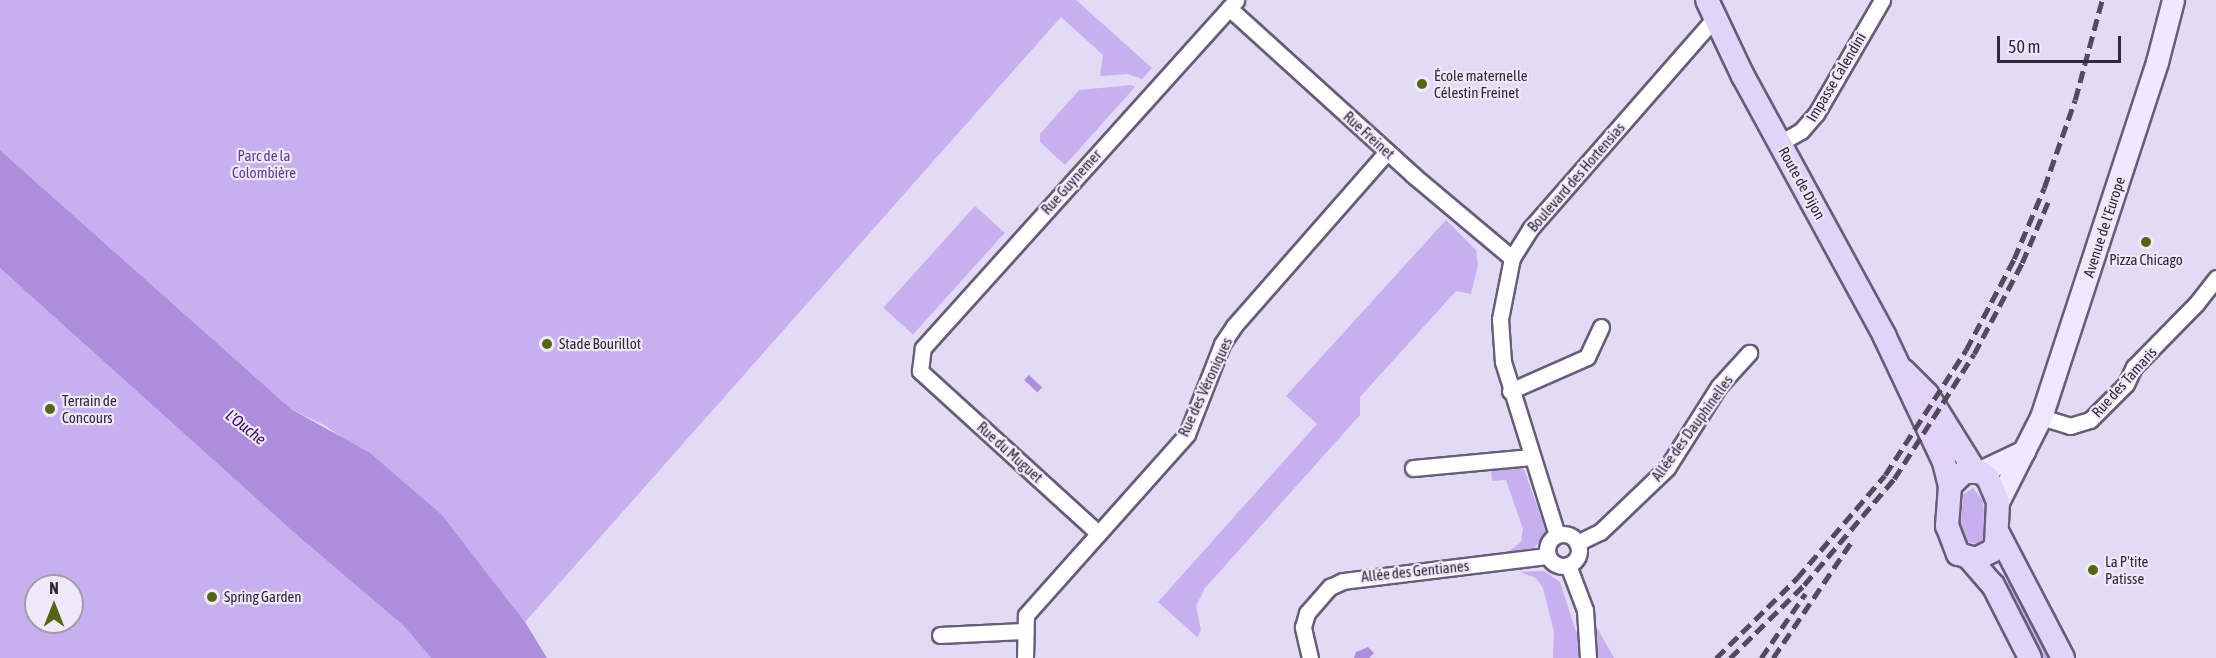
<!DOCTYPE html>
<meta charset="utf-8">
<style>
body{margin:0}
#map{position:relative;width:2216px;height:658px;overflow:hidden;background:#e3daf6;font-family:"Asap Condensed",sans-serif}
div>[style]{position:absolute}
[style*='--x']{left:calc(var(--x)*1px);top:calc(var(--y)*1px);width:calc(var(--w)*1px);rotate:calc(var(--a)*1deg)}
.green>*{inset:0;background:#c7aff0;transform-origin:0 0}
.water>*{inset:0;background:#ac8edd;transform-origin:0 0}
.roads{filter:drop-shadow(2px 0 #665e76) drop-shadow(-2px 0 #665e76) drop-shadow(0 2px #665e76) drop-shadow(0 -2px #665e76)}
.minor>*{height:15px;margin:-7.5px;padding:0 7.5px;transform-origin:7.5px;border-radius:7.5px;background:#fff}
.minor>.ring{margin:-7.5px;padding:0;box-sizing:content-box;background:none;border:15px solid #fff;border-radius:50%}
.secondary>*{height:21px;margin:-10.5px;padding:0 10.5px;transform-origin:10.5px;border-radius:10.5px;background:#f0e9fd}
.primary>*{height:22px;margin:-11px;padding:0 11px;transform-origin:11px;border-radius:11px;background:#e2d3fa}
.rail>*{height:4.5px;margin-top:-2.25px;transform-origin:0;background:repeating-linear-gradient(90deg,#514c5a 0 12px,transparent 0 18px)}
.dots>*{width:16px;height:16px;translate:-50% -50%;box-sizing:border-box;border:3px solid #efe9fa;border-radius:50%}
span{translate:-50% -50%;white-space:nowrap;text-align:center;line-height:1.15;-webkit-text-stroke:4.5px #efe9fa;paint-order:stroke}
.poi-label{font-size:15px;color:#2f2b36}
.left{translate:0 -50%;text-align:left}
.street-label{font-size:15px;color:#2f2b36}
.park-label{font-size:15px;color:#633a96}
.water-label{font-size:16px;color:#390464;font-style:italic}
.north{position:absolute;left:24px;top:574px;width:60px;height:60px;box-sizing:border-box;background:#efe9fa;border:2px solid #a29dac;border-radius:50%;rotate:0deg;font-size:16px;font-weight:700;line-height:24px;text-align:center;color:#2f2b36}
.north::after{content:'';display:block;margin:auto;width:21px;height:27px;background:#556610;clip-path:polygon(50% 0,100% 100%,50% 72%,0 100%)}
.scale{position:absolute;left:1997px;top:36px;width:124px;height:27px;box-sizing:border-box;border:3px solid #2f2b36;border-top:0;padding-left:8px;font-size:18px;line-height:21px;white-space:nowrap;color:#2f2b36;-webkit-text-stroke:4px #efe9fa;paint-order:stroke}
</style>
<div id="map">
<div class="green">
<div style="clip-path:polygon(0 0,1076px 0,1152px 68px,1142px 79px,1127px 74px,1100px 76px,1103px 55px,1061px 17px,525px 622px,442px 515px,326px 426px,291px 409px,0 150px)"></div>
<div style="clip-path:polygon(1132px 85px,1135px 87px,1065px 165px,1040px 142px,1040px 134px,1079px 90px)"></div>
<div style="left:975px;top:206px;width:40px;height:137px;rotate:42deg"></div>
<div style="clip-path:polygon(1446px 220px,1476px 250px,1478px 265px,1471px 294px,1456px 291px,1360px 397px,1360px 415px,1205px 588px,1196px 606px,1201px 630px,1197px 637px,1158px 602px,1317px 424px,1286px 396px)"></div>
<div style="clip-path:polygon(evenodd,0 268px,404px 626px,431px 658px,0 658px,0 268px,36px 586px,72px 586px,72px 622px,36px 622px,36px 586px)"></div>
<div style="clip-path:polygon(1516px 467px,1524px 469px,1545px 529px,1543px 539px,1534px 548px,1508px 552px,1521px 542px,1523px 529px,1506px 480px,1492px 481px,1491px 469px)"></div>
<div style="clip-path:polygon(1973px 488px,1983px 501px,1985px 532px,1980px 545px,1965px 541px,1961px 524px,1962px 495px)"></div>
<div style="clip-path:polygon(1544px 571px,1560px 582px,1576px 632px,1596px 626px,1614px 658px,1553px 658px,1554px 632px,1543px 588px,1536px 578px,1520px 572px)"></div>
<div style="clip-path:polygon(2015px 578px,2054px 658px,2039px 658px,2001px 586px)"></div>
</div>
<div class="water">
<div style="clip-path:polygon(0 150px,291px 409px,370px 453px,442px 515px,525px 622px,547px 658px,431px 658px,404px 626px,296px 534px,0 268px)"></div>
<div style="left:1029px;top:375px;width:18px;height:7px;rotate:43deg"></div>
<div style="clip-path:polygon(1368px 647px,1374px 653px,1369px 658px,1354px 658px,1356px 652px)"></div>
</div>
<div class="roads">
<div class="minor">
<div style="--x:1229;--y:8;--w:248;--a:42.2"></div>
<div style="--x:1413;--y:175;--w:129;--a:40"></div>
<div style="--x:1780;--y:143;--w:24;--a:-30"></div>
<div style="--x:1801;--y:131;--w:23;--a:-49"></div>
<div style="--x:1816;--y:114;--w:132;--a:-59.9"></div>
<div style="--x:1510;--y:391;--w:84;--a:-23.8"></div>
<div style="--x:1587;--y:357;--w:33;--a:-65"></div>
<div style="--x:2041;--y:417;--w:30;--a:17"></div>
<div style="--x:2070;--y:426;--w:21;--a:-17"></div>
<div style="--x:2090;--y:420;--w:51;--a:-45"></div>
<div style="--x:2126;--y:384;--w:19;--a:-65"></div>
<div style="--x:2134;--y:367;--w:88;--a:-45.5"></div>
<div style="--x:2196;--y:304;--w:33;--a:-52"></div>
<div style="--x:1413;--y:468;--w:119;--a:-5.3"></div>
<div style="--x:1098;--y:533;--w:241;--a:-137.7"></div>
<div style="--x:920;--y:371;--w:23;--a:-83"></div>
<div style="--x:923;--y:348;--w:468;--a:-48"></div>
<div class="ring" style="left:1547px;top:534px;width:17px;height:17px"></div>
<div style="--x:1557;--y:535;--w:181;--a:-107.3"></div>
<div style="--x:1503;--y:362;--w:43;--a:-94"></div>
<div style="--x:1500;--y:319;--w:62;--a:-78.9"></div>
<div style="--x:1512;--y:258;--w:34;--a:-58"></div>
<div style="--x:1530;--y:229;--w:281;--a:-48.8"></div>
<div style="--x:1577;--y:543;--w:25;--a:-26"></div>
<div style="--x:1600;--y:532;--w:93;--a:-43.7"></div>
<div style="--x:1667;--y:468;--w:97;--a:-57.6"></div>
<div style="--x:1719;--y:386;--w:45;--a:-47.7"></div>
<div style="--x:1568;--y:565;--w:48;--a:69.3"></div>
<div style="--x:1585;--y:610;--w:48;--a:86.4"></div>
<div style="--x:940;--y:635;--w:83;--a:-2.8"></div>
<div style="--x:1025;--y:658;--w:43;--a:-88.7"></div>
<div style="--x:1026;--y:615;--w:242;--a:-48.3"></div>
<div style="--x:1187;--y:434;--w:97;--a:-68.7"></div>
<div style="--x:1222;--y:344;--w:22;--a:-56"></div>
<div style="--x:1234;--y:326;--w:232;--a:-48.7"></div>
<div style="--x:1310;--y:658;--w:32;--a:-103"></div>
<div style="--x:1303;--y:627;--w:15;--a:-74"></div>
<div style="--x:1307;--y:613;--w:35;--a:-49"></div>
<div style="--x:1330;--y:587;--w:14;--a:-25"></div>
<div style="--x:1343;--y:581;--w:206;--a:-7"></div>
</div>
<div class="secondary">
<div style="--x:1980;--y:472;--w:49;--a:-25.5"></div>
<div style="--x:1998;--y:502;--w:95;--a:-63.2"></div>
<div style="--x:2041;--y:417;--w:373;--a:-71.9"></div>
<div style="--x:2157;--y:62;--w:64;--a:-75.5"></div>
</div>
<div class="primary">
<div style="--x:1707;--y:0;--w:84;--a:64.7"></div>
<div style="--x:1743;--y:76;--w:295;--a:61.4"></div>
<div style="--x:1884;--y:335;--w:140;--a:64.7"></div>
<div style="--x:1944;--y:462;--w:25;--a:76"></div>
<div style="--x:1904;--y:371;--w:33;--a:45"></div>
<div style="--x:1927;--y:394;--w:91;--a:58.1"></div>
<div style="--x:1964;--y:472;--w:16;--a:0"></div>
<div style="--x:1980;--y:472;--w:10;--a:37"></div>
<div style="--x:1988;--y:478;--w:26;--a:67"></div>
<div style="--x:1998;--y:502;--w:42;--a:92.7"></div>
<div style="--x:1996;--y:544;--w:8;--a:120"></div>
<div style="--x:1992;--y:551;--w:18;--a:153"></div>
<div style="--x:1976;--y:559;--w:19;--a:-164"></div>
<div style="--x:1958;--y:554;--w:30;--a:-111"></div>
<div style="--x:1947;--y:526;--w:40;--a:-85.7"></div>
<div style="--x:1950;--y:486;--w:20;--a:-45"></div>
<div style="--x:1998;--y:533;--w:141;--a:62.5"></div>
<div style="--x:1970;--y:559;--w:35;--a:49"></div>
<div style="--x:1993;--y:585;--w:82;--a:63.1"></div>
</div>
</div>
<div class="rail">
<div style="--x:1716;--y:658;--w:114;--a:-44.6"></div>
<div style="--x:1797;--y:578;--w:135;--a:-49.5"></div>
<div style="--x:1885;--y:475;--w:149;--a:-57.1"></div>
<div style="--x:1966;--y:350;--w:103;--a:-62.2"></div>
<div style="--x:2014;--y:259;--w:77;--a:-67.1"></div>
<div style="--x:2044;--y:188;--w:93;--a:-70.6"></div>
<div style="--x:2075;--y:100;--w:104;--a:-74.9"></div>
<div style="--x:1730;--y:658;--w:104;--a:-44.6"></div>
<div style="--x:1804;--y:585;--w:139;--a:-49.7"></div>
<div style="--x:1894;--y:479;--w:148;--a:-57.4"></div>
<div style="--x:1974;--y:354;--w:103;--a:-62.2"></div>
<div style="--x:2022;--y:263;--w:66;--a:-66.9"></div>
<div style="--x:1761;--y:658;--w:78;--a:-55.5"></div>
<div style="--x:1773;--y:658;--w:141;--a:-56"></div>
</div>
<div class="dots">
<div style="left:1422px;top:84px;background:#556610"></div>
<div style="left:2146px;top:242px;background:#556610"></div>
<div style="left:547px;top:344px;background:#556610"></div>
<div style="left:50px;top:409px;background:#556610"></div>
<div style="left:2093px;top:570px;background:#556610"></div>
<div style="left:212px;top:597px;background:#556610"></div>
</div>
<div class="poi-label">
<span class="left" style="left:1434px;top:84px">École maternelle<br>Célestin Freinet</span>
<span style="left:2146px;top:260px">Pizza Chicago</span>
<span class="left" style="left:559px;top:344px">Stade Bourillot</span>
<span class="left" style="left:62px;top:409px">Terrain de<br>Concours</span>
<span class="left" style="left:2105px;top:570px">La P'tite<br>Patisse</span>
<span class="left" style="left:224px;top:597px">Spring Garden</span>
</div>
<div class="street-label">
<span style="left:1836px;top:77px;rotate:-59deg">Impasse Calendini</span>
<span style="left:1369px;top:135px;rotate:42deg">Rue Freinet</span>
<span style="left:1576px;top:177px;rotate:-49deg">Boulevard des Hortensias</span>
<span style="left:1071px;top:182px;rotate:-48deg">Rue Guynemer</span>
<span style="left:1802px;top:183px;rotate:61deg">Route de Dijon</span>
<span style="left:2104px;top:227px;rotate:-72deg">Avenue de l'Europe</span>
<span style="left:2124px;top:382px;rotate:-48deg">Rue des Tamaris</span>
<span style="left:1205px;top:387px;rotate:-65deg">Rue des Véroniques</span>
<span style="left:1692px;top:428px;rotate:-54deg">Allée des Dauphinelles</span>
<span style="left:1010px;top:452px;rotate:42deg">Rue du Muguet</span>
<span style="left:1415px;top:571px;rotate:-6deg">Allée des Gentianes</span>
</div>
<div class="park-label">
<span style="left:264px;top:164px">Parc de la<br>Colombière</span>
</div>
<div class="water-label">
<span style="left:246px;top:427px;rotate:38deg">L'Ouche</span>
</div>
<div class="north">N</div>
<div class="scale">50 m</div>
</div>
